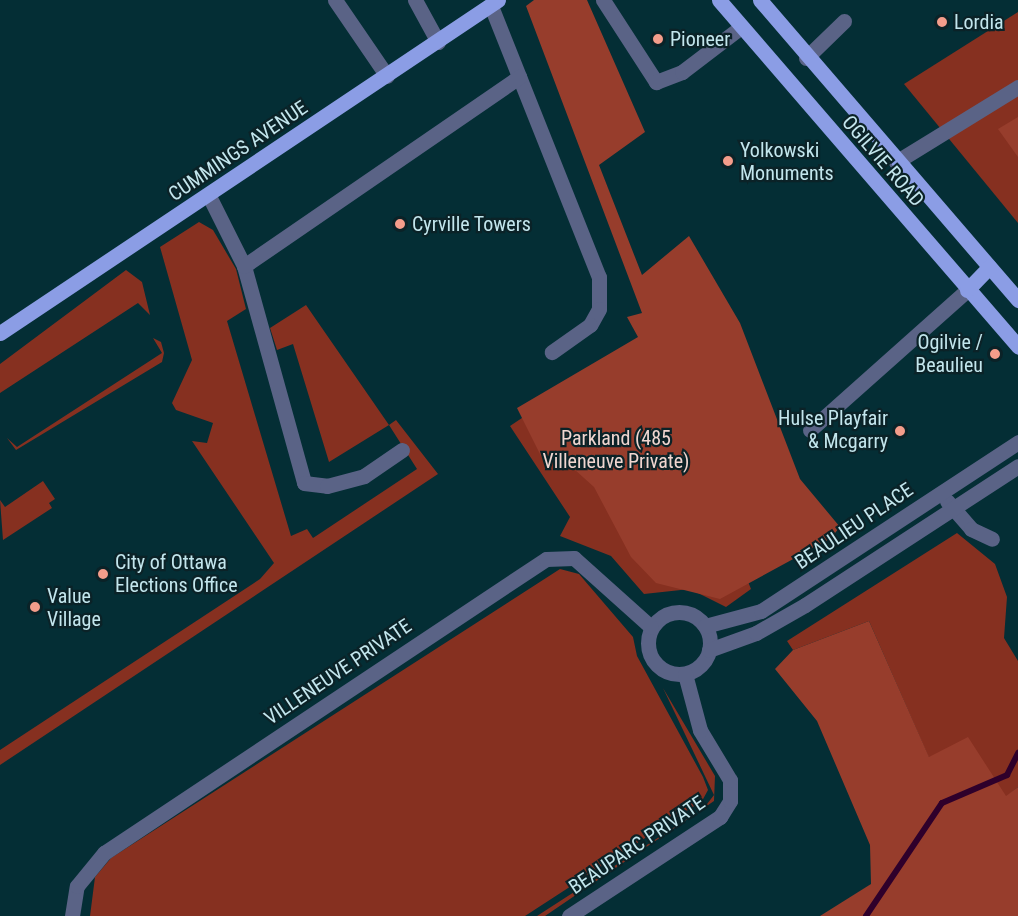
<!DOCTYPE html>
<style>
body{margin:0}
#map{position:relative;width:1018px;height:916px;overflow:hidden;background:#042e35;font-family:"Roboto Condensed",sans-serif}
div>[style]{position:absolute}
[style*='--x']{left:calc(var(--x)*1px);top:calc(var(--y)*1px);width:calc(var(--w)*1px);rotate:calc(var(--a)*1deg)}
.green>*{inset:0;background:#863020}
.forest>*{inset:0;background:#973d2c}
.stream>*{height:6px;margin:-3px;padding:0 3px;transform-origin:3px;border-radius:3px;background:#2f002b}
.minor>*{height:15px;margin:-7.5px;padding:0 7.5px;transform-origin:7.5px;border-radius:7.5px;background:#5a6386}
.minor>.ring{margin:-7.5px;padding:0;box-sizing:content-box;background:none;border:15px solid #5a6386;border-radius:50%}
.major>*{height:15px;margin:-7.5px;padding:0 7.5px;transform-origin:7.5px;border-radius:7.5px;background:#8b9de5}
.dots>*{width:16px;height:16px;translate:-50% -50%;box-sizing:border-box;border:3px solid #0b2227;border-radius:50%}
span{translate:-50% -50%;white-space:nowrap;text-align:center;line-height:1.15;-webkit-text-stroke:4.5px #0b2227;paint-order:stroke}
.poi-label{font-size:20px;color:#c3e6ed}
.left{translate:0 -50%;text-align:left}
.right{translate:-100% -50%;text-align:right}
.street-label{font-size:20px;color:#c3e6ed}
.park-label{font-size:20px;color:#f0d6d0}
</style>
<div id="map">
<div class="green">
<div style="clip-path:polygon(1018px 12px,1018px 223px,904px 84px)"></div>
<div style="clip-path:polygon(199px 222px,213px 230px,236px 269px,246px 309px,227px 321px,291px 536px,307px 529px,313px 538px,417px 469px,389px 425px,329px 462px,293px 344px,277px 350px,270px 328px,306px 305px,389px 425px,396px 420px,438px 474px,0 765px,0 750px,260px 579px,274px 563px,192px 441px,207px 443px,213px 423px,176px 410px,172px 403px,192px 360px,160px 247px)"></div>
<div style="clip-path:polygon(126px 270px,142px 282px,150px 315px,138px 303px,0 393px,0 364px)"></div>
<div style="clip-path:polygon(649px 333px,751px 589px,726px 607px,690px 589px,644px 594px,611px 556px,560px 536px,570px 517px,510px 426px)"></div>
<div style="clip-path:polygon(153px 338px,161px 342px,164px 353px,162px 362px,16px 450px,7px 438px,17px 447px,162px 353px)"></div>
<div style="clip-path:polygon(43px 481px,55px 499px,49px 503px,52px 508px,3px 540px,0 500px,5px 507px)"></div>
<div style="clip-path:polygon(957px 533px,995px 564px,1007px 597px,1004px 638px,1018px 661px,1018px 787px,1006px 797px,929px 758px,869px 621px,793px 650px,787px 641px)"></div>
<div style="clip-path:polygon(560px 569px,579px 574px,633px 637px,637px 656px,703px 777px,708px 790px,702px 801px,525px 916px,90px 916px,95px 877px,111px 858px)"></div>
<div style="clip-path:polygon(663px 688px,715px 776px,714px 801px,545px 916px,537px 916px,704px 808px,714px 795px)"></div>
</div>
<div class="forest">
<div style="clip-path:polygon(534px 0,587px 0,645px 132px,599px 165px,642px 275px,689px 236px,740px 323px,800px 479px,840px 527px,830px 539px,720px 599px,656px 583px,631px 557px,594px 487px,574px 469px,541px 456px,517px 408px,638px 337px,627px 317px,642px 313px,526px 6px)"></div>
<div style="clip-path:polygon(1018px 117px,1018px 157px,998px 129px)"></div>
<div style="clip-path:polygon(869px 621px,929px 757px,968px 737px,1006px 796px,1018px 787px,1018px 916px,820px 916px,871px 884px,870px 845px,817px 721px,775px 669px,793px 650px)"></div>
</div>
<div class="stream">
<div style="--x:866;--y:916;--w:136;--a:-56.1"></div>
<div style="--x:942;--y:803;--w:71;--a:-23.3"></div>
<div style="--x:1007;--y:775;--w:25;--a:-63"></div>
</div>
<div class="minor">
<div style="--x:335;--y:0;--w:92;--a:55.6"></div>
<div style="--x:415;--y:0;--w:48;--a:61.3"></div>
<div style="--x:603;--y:0;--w:98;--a:57.1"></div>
<div style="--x:656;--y:82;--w:28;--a:-21"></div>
<div style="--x:682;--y:72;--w:74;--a:-37.3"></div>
<div style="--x:491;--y:6;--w:292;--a:68.3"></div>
<div style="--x:599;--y:277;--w:32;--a:90"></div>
<div style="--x:599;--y:309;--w:18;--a:119"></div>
<div style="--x:590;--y:325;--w:47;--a:144.6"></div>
<div style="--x:806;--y:58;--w:53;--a:-44.2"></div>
<div style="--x:896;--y:162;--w:143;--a:-31.6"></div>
<div style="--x:209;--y:196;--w:78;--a:63.4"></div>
<div style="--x:244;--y:266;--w:225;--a:74.5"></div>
<div style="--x:304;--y:483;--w:23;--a:7"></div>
<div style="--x:327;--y:486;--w:38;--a:-15"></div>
<div style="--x:364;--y:476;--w:46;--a:-34.4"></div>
<div style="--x:244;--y:266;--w:334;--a:-34.5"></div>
<div style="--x:810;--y:430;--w:210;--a:-41.7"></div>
<div style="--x:947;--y:501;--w:37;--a:49"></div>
<div style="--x:971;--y:529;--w:23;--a:25"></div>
<div class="ring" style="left:648px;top:612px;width:47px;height:47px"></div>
<div style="--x:705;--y:626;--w:58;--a:-15"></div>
<div style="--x:761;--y:611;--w:308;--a:-33.3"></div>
<div style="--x:709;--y:650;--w:50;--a:-19.9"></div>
<div style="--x:756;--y:633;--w:56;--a:-29.7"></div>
<div style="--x:805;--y:605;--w:254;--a:-33.1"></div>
<div style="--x:72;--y:916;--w:30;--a:-81"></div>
<div style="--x:77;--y:886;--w:43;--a:-50.7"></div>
<div style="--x:104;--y:853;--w:531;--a:-33.63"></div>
<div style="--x:546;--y:559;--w:28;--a:-2"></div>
<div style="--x:574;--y:558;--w:103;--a:41.9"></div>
<div style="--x:569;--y:916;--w:181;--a:-33.3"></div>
<div style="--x:720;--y:817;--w:19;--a:-58"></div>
<div style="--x:730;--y:801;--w:21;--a:-90"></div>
<div style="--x:730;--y:780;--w:58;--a:-121"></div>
<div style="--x:700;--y:730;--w:58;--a:-105"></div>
</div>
<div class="major">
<div style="--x:719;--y:0;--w:458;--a:49.2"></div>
<div style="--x:760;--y:0;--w:396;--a:49.3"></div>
<div style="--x:967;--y:290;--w:32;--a:-46"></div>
<div style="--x:0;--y:333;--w:599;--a:-33.77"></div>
</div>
<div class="dots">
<div style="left:942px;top:22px;background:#f49d8b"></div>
<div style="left:658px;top:39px;background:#f49d8b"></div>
<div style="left:728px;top:161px;background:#f49d8b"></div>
<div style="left:400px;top:224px;background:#f49d8b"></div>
<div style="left:995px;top:354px;background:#f49d8b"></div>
<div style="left:900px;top:431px;background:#f49d8b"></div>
<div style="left:103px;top:574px;background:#f49d8b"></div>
<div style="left:35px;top:607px;background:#f49d8b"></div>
</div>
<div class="poi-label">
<span class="left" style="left:954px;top:22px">Lordia</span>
<span class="left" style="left:670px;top:39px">Pioneer</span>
<span class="left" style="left:740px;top:162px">Yolkowski<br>Monuments</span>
<span class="left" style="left:412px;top:224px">Cyrville Towers</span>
<span class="right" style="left:983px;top:354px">Ogilvie /<br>Beaulieu</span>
<span class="right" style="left:888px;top:430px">Hulse Playfair<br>&amp; Mcgarry</span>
<span class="left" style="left:115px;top:574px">City of Ottawa<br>Elections Office</span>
<span class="left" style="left:47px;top:608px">Value<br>Village</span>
</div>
<div class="street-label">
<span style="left:238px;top:151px;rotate:-34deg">CUMMINGS AVENUE</span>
<span style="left:883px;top:161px;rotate:49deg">OGILVIE ROAD</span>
<span style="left:854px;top:526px;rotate:-34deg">BEAULIEU PLACE</span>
<span style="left:338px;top:672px;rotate:-34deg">VILLENEUVE PRIVATE</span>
<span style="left:637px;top:845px;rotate:-34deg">BEAUPARC PRIVATE</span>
</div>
<div class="park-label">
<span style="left:616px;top:450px">Parkland (485<br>Villeneuve Private)</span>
</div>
</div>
